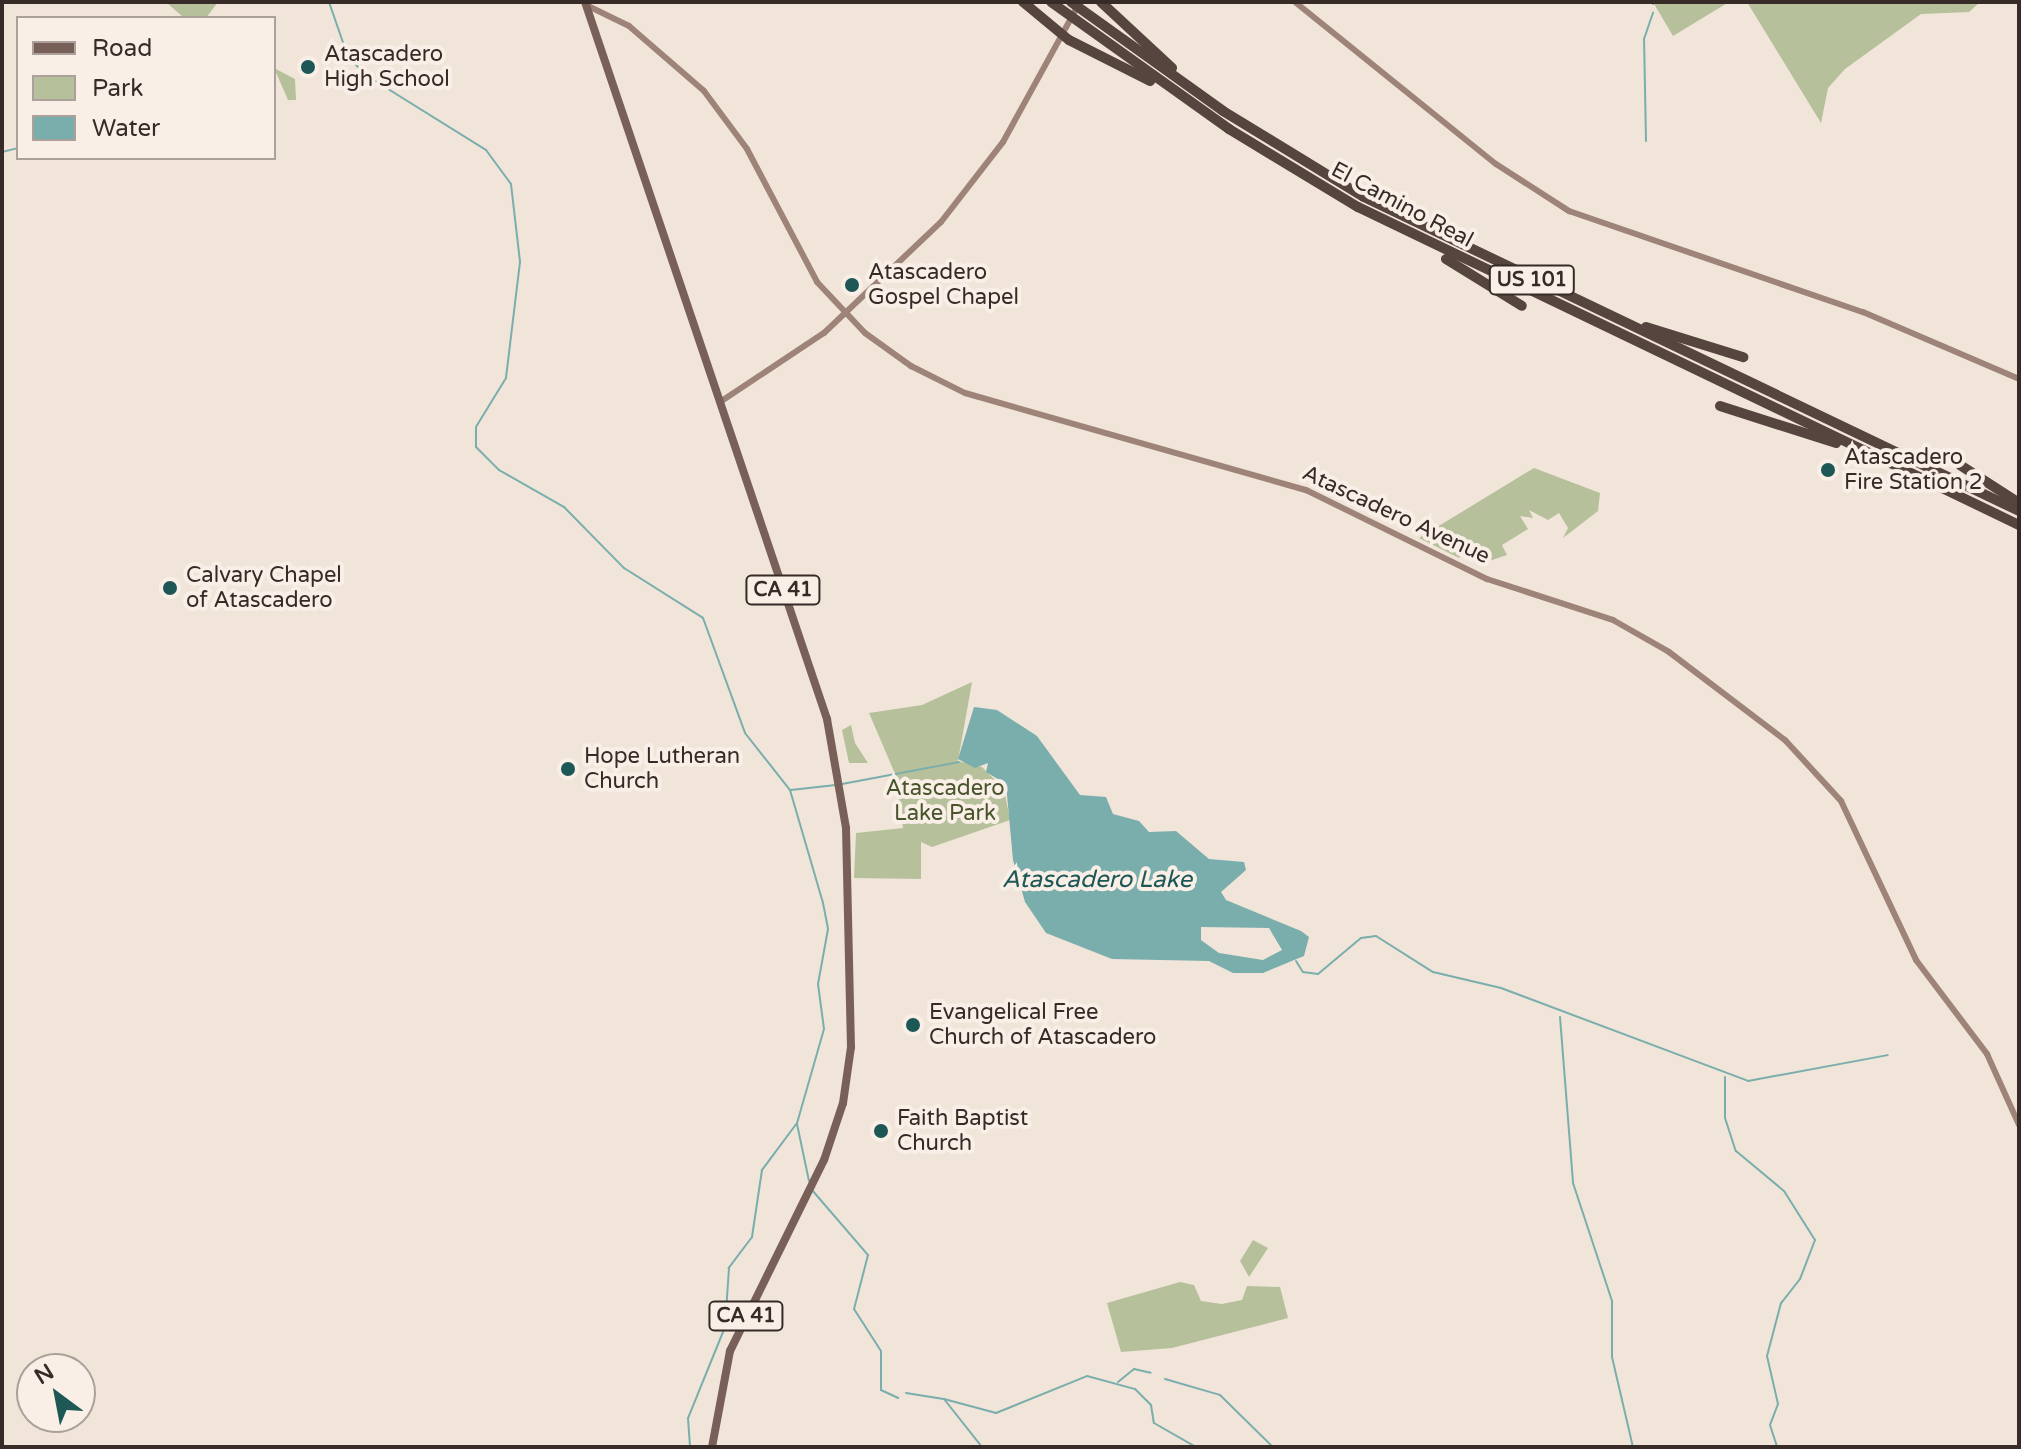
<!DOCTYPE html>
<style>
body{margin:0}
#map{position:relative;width:2021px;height:1449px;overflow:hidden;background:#f1e5da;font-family:"Varela Round",sans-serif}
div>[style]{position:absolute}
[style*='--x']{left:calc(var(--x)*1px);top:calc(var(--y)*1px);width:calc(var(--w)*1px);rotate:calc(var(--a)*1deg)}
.green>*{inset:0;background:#b6c09b}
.water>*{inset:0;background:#7aaeac}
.stream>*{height:2px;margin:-1px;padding:0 1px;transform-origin:1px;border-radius:1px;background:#7aaeac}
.secondary>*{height:6px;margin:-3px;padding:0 3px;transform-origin:3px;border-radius:3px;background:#9d8378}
.primary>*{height:8px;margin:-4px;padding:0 4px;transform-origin:4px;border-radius:4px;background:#786058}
.highway>*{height:10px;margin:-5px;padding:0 5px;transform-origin:5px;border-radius:5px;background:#56443e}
.dots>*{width:22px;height:22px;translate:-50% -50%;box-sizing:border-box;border:4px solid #f9efe7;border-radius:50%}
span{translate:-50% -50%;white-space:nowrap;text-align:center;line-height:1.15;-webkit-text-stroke:8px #f9efe7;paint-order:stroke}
.shield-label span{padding:2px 6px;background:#f9efe7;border:2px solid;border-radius:6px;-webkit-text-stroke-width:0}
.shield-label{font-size:20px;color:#362b27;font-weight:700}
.poi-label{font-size:22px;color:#362b27}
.left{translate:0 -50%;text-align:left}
.street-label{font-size:22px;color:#362b27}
.park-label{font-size:22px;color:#48542b}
.water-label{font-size:24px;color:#1d5756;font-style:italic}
.frame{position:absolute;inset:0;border:4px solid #362b27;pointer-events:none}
.legend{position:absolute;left:16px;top:16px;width:260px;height:144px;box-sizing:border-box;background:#f9efe7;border:2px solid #aba19a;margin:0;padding:10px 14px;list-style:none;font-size:24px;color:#362b27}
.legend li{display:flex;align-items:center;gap:16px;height:40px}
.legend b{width:40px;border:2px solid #aba19a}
.north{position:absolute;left:16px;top:1353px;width:80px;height:80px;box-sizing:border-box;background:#f9efe7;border:2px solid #aba19a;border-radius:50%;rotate:328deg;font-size:22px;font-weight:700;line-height:32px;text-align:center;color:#362b27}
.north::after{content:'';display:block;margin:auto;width:28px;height:36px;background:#1d5756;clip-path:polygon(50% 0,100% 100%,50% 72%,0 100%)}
</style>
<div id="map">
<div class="green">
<div style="clip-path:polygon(166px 2px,218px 2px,206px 18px,184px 18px)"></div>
<div style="clip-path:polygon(1653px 2px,1729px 2px,1673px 36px)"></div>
<div style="clip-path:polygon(1747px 2px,1980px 2px,1969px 12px,1921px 14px,1845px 69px,1828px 88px,1821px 123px)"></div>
<div style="clip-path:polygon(274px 68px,295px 79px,296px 100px,288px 100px)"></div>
<div style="clip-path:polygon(1534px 468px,1600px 493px,1598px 511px,1563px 538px,1568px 528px,1559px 513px,1548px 520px,1529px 510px,1533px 518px,1520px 516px,1528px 529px,1502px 545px,1507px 555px,1492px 560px,1465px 548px,1459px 558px,1419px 538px)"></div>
<div style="clip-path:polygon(972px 682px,958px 761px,982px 767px,1004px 789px,1010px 820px,932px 847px,921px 842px,921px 879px,854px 878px,856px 833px,903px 828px,896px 776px,869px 713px,922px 705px)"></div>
<div style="clip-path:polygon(851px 725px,855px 743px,868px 763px,849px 763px,842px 730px)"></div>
<div style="clip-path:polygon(1253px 1240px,1268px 1248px,1249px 1277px,1240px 1261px)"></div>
<div style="clip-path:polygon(1180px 1282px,1194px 1285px,1201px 1301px,1222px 1304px,1242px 1300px,1247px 1286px,1280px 1287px,1288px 1318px,1172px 1348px,1121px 1352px,1107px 1303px)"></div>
</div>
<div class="water">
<div style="clip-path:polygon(evenodd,974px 707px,997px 710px,1037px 736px,1080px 795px,1106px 797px,1113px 814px,1139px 821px,1149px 832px,1176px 831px,1209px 859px,1244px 862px,1246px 870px,1221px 892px,1226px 900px,1301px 931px,1309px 937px,1304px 956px,1263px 973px,1233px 973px,1209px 961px,1112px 959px,1046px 933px,1025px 902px,1013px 860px,1006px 784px,986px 772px,988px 763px,975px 768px,958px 759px,974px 707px,1201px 927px,1269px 928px,1282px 950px,1263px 960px,1219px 953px,1201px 940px,1201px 927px)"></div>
</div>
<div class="stream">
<div style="--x:329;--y:2;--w:55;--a:70.9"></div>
<div style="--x:347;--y:54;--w:26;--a:50"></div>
<div style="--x:364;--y:74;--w:144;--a:31.9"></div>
<div style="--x:486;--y:150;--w:42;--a:53.7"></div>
<div style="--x:511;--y:184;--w:79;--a:83.4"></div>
<div style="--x:520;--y:262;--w:117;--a:96.9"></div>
<div style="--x:506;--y:378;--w:57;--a:121.5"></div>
<div style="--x:476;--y:427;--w:20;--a:90"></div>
<div style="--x:476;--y:447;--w:33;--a:45"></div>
<div style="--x:499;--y:470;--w:75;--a:29.6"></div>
<div style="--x:564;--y:507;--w:86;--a:45.5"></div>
<div style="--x:624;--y:568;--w:93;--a:32.3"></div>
<div style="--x:703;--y:618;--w:122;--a:69.9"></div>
<div style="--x:745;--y:733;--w:73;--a:51.7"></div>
<div style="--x:790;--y:790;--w:118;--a:73.7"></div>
<div style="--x:823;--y:903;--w:26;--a:79"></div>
<div style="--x:828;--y:929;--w:56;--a:100.3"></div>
<div style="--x:818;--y:984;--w:45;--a:82.4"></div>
<div style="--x:824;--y:1029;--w:98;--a:106"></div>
<div style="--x:797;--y:1123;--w:59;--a:126.7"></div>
<div style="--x:762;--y:1170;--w:68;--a:98.5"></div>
<div style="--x:752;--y:1237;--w:39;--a:127"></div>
<div style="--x:729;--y:1268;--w:59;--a:93.9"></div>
<div style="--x:725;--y:1327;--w:98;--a:112.1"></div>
<div style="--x:688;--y:1418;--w:29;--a:86"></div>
<div style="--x:1653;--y:4;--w:2;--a:-63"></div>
<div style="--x:1646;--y:141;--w:102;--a:-91.1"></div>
<div style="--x:1644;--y:39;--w:28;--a:-71"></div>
<div style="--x:2;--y:152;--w:16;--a:-14"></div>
<div style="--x:842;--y:784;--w:119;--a:-10.6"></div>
<div style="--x:791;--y:790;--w:45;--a:-6.3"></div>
<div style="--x:1296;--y:961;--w:13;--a:58"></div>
<div style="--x:1303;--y:972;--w:15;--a:8"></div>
<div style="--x:1318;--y:974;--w:56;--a:-39.9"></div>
<div style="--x:1361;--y:938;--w:15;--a:-8"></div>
<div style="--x:1376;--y:936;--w:67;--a:32.3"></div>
<div style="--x:1433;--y:972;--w:70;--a:13.2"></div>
<div style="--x:1501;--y:988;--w:264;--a:20.6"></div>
<div style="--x:1748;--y:1081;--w:142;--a:-10.5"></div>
<div style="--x:1560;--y:1017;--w:167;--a:85.5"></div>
<div style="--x:1573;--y:1183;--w:124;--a:71.7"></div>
<div style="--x:1612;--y:1301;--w:56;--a:90"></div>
<div style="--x:1612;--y:1357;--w:92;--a:76.9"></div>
<div style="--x:1725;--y:1077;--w:41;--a:90"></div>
<div style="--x:1725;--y:1118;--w:35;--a:72"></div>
<div style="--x:1736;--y:1151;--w:62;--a:39.8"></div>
<div style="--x:1784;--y:1191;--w:58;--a:57.7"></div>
<div style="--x:1815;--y:1240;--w:42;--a:111"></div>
<div style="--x:1800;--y:1279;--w:31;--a:128"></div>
<div style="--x:1781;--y:1303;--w:55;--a:104.8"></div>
<div style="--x:1767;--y:1356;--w:49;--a:77.1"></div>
<div style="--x:1778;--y:1404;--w:22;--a:111"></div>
<div style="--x:1770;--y:1425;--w:23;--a:72"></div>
<div style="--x:797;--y:1124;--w:58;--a:78.1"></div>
<div style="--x:812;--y:1190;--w:86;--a:49.3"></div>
<div style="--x:868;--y:1255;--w:56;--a:104.5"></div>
<div style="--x:854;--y:1309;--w:50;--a:57.3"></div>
<div style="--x:881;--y:1351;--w:39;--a:90"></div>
<div style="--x:881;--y:1390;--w:19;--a:25"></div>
<div style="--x:1165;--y:1379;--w:57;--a:16.2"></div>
<div style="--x:1220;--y:1395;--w:74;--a:44.5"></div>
<div style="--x:1118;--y:1382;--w:21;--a:-39"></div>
<div style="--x:1134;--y:1369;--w:17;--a:13"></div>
<div style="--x:906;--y:1393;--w:38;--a:9"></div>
<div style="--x:944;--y:1399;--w:61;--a:51.6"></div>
<div style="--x:944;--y:1399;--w:54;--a:15.1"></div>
<div style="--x:996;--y:1413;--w:98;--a:-22.1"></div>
<div style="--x:1087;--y:1376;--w:50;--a:15.2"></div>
<div style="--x:1135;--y:1389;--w:23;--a:45"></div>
<div style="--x:1151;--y:1405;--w:18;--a:81"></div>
<div style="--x:1154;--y:1423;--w:48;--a:29.7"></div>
</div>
<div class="secondary">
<div style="--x:1295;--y:2;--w:258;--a:38.9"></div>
<div style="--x:1496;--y:164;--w:87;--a:32.8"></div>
<div style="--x:1569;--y:211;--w:311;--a:19"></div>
<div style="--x:1863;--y:312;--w:170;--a:23.2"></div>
<div style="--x:586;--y:5;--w:48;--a:26"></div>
<div style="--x:629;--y:26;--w:99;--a:40.9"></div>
<div style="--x:704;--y:91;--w:72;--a:53.4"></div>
<div style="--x:747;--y:149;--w:150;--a:62.2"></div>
<div style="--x:817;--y:282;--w:70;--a:46.7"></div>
<div style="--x:865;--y:333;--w:57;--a:35.7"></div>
<div style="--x:911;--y:366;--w:60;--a:26.6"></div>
<div style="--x:965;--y:393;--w:355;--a:15.9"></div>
<div style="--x:1306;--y:490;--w:202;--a:26.2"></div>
<div style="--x:1487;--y:579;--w:133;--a:18"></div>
<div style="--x:1613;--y:620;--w:64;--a:29.7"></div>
<div style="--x:1669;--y:652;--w:146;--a:37.2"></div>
<div style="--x:1785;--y:740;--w:83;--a:47.4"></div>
<div style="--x:1841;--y:801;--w:176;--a:64.7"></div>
<div style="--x:1916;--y:960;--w:118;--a:52.9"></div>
<div style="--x:1987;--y:1054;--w:78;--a:65.7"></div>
<div style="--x:720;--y:402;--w:125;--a:-33.6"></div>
<div style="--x:824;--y:333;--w:161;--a:-43.5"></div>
<div style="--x:941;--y:222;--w:101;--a:-52.2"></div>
<div style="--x:1003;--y:142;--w:160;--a:-61.2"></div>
</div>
<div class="primary">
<div style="--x:585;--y:2;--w:757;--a:71.35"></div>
<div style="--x:827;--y:719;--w:111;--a:80.1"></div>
<div style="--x:846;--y:828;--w:219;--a:88.7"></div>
<div style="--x:851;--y:1047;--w:57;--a:98.1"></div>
<div style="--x:843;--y:1103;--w:60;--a:108.4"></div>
<div style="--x:824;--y:1160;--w:213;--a:116.2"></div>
<div style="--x:730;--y:1351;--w:98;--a:100.6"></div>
</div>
<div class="highway">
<div style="--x:1023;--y:2;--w:60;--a:39.6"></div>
<div style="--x:1069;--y:40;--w:91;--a:26.8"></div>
<div style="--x:1051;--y:2;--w:219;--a:35.5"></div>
<div style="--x:1229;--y:129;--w:151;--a:31.2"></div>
<div style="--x:1358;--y:207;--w:734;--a:25.69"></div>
<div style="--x:1071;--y:2;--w:187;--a:35.6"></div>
<div style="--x:1223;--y:111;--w:165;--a:31.4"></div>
<div style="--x:1364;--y:197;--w:726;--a:25.61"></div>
<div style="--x:1101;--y:2;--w:97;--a:42.9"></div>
<div style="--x:1446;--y:259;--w:89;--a:31.7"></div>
<div style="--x:1646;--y:327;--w:102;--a:17.2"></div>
<div style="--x:1720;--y:406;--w:122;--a:17.7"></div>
<div style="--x:1960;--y:465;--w:70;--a:32.8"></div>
</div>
<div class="dots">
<div style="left:308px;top:67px;background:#1d5756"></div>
<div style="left:852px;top:285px;background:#1d5756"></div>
<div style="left:1828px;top:470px;background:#1d5756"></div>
<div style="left:170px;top:588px;background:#1d5756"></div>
<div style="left:568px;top:769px;background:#1d5756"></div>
<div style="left:913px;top:1025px;background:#1d5756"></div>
<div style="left:881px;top:1131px;background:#1d5756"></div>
</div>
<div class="shield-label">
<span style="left:1532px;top:280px">US 101</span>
<span style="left:783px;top:590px">CA 41</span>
<span style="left:746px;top:1316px">CA 41</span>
</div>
<div class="poi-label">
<span class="left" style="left:324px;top:67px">Atascadero<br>High School</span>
<span class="left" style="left:868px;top:285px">Atascadero<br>Gospel Chapel</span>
<span class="left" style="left:1844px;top:470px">Atascadero<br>Fire Station 2</span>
<span class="left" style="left:186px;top:588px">Calvary Chapel<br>of Atascadero</span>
<span class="left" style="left:584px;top:769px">Hope Lutheran<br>Church</span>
<span class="left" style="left:929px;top:1025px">Evangelical Free<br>Church of Atascadero</span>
<span class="left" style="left:897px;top:1131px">Faith Baptist<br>Church</span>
</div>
<div class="street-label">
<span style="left:1402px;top:205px;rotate:28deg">El Camino Real</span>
<span style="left:1396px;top:515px;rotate:25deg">Atascadero Avenue</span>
</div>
<div class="park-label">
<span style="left:945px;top:801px">Atascadero<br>Lake Park</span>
</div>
<div class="water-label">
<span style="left:1097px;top:880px">Atascadero Lake</span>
</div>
<div class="frame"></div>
<ul class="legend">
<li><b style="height:10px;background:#786058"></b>Road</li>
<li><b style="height:22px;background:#b6c09b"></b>Park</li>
<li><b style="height:22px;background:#7aaeac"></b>Water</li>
</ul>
<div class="north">N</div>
</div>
